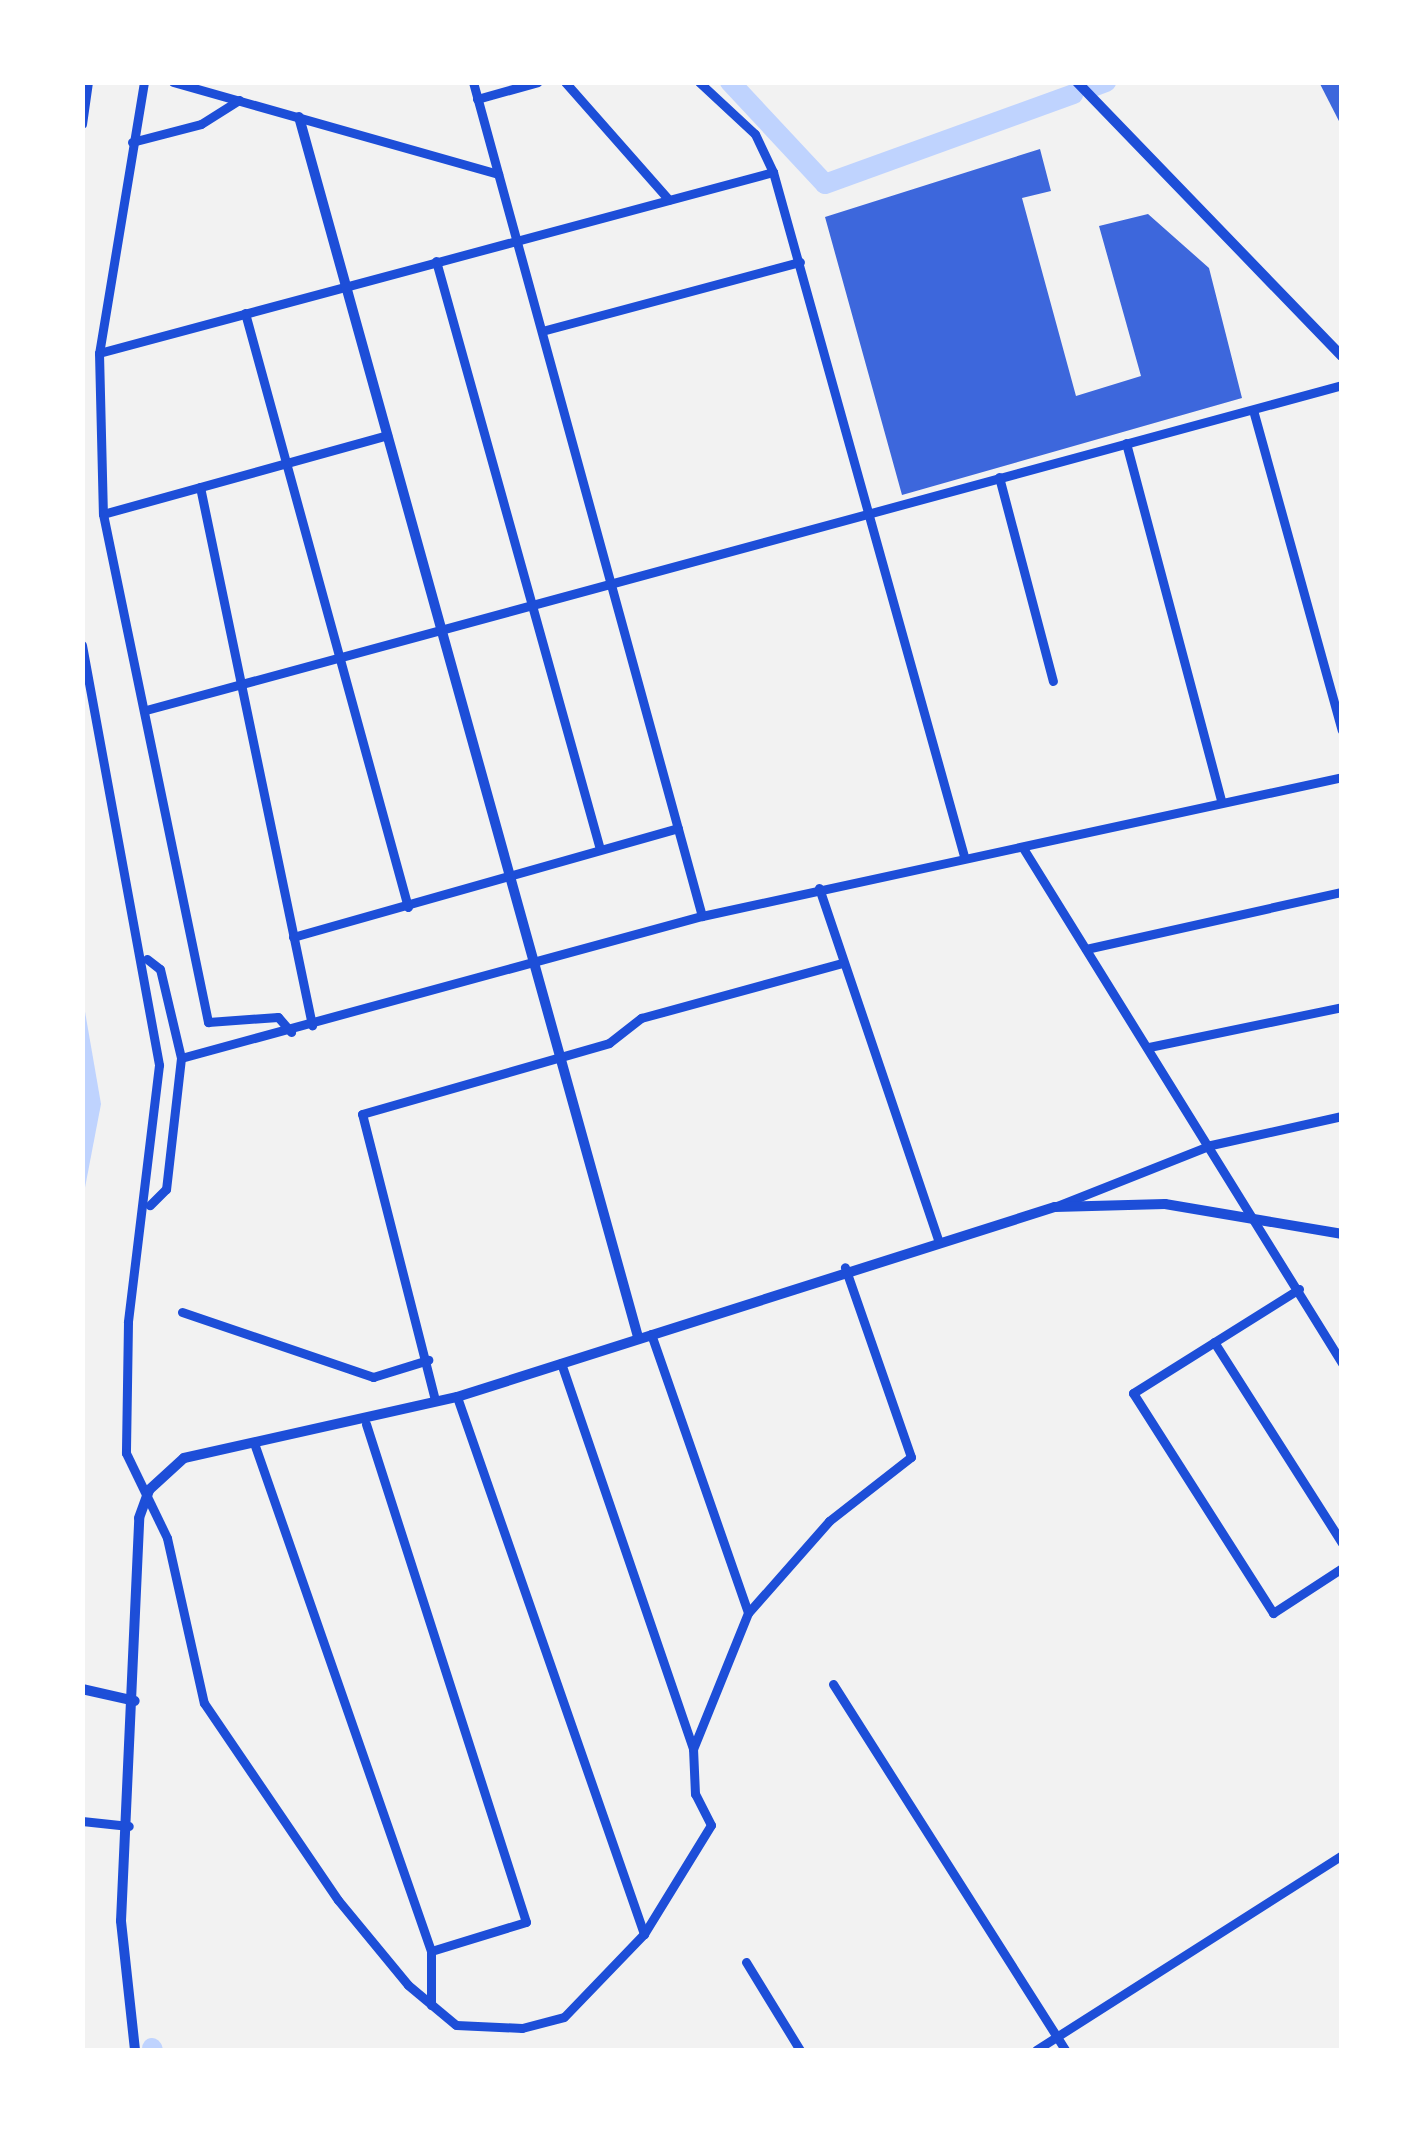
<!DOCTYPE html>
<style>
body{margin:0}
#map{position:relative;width:1424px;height:2133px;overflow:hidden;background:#f2f2f2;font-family:Figtree,sans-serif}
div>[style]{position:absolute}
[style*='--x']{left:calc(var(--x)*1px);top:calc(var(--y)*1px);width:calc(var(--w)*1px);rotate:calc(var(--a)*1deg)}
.water>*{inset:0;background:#bfd3fe}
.canal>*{height:20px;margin:-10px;padding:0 10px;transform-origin:10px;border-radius:10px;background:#bfd3fe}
.building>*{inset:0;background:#3d67dc}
.minor>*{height:9px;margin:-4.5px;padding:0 4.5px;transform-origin:4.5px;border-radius:4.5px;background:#1d4ed8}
.tertiary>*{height:10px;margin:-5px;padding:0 5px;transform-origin:5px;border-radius:5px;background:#1d4ed8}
span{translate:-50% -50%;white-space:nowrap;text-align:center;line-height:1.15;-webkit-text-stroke:10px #fff;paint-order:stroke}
.frame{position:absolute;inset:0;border:85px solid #fff;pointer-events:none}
</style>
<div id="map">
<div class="water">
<div style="clip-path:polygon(83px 1000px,101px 1104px,83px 1198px,82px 1198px)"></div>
</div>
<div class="canal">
<div style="--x:730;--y:82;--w:139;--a:47"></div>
<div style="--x:825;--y:184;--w:264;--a:-19.9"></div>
<div style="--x:1095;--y:86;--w:12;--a:-20"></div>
<div style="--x:152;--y:2048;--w:2;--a:63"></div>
</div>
<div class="building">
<div style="clip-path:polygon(1319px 82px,1342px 82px,1342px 127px)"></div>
<div style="clip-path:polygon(1040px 149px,1051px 191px,1022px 198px,1076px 396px,1141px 376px,1099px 226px,1148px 214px,1209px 268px,1242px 398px,902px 495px,825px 217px)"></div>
</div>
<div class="minor">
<div style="--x:144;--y:82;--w:275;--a:99.4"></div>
<div style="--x:99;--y:353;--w:161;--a:88.6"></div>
<div style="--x:103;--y:514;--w:519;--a:78.32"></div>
<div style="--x:208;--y:1022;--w:70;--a:-4.1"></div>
<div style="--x:278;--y:1017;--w:20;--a:49"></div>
<div style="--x:173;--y:82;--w:338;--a:15.8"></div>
<div style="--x:473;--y:82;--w:865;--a:74.65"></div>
<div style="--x:565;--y:82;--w:157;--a:48.6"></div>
<div style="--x:699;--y:82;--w:76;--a:42.9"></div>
<div style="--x:755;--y:134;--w:42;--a:64.7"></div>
<div style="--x:773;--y:172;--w:710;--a:74.4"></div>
<div style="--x:477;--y:99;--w:63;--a:-15.6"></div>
<div style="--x:82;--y:124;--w:42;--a:-81.9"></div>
<div style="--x:132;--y:142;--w:71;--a:-14.6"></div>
<div style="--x:201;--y:124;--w:45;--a:-32.3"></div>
<div style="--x:436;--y:261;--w:610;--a:74.42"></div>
<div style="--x:245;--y:313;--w:616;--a:74.66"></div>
<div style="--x:542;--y:331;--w:267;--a:-15"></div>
<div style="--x:99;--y:353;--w:698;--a:-15.03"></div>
<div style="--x:1253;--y:410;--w:332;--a:74.5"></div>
<div style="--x:1126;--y:443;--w:370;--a:75.1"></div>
<div style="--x:999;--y:477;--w:211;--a:75.2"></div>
<div style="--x:200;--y:487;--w:550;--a:78.24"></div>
<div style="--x:103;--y:514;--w:295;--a:-15.5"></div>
<div style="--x:82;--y:645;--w:427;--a:79.6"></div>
<div style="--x:159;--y:1065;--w:259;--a:96.9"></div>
<div style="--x:128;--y:1322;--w:131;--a:90.9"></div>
<div style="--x:126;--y:1453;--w:94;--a:64.2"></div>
<div style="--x:167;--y:1538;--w:169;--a:77.4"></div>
<div style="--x:204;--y:1703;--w:238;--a:55.8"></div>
<div style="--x:338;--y:1900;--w:110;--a:50.5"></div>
<div style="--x:408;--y:1985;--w:62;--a:39.8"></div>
<div style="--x:456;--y:2025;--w:66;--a:2.6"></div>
<div style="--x:522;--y:2028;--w:43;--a:-14.7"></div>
<div style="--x:564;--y:2017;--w:115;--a:-46.1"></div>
<div style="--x:644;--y:1934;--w:128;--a:-58.4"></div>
<div style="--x:711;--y:1825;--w:35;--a:-117"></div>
<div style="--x:695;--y:1794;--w:45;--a:-92.5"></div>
<div style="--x:693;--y:1749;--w:147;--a:-68"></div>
<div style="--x:748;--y:1613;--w:123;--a:-48.6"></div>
<div style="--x:829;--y:1521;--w:104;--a:-38"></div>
<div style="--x:911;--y:1457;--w:201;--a:-109.2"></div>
<div style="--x:146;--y:710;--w:1239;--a:-15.2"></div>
<div style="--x:1023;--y:848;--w:606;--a:58.23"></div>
<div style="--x:819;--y:888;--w:371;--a:71.3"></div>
<div style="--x:293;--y:937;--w:400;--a:-15.8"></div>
<div style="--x:1086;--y:949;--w:262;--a:-12.6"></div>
<div style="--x:147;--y:959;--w:16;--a:38"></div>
<div style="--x:160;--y:969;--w:91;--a:76.7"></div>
<div style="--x:181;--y:1058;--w:132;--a:96.5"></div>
<div style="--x:166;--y:1189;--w:23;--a:135"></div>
<div style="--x:1149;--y:1047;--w:197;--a:-11.7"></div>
<div style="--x:181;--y:1058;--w:540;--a:-15.25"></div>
<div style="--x:702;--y:916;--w:655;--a:-12.25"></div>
<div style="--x:1057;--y:1206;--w:166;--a:-21.6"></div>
<div style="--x:1211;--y:1145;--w:134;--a:-12.5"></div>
<div style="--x:1299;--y:1289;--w:196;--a:147.9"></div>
<div style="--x:1133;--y:1393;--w:261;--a:57.5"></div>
<div style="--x:1273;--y:1613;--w:82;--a:-33.1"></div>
<div style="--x:182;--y:1312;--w:202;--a:18.8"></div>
<div style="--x:373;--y:1377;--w:58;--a:-17.2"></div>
<div style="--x:651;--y:1334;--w:295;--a:70.8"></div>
<div style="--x:1214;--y:1342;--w:238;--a:57.5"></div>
<div style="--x:561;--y:1363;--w:407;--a:71.1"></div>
<div style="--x:457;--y:1397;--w:569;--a:70.8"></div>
<div style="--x:435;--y:1400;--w:295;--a:-104.3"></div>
<div style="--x:362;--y:1114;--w:257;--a:-16"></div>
<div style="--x:609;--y:1043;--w:41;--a:-38"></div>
<div style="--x:641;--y:1018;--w:208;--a:-15.3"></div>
<div style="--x:366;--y:1424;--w:523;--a:72.19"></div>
<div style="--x:526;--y:1922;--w:99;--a:163"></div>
<div style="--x:254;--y:1443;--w:538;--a:70.79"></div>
<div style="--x:431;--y:1951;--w:54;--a:90"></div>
<div style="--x:833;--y:1684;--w:433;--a:57.6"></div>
<div style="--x:82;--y:1821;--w:47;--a:6.1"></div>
<div style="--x:746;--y:1962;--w:103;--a:58.5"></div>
<div style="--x:1036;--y:2050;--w:363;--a:-32.5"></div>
</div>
<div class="tertiary">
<div style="--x:1077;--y:82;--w:381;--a:46"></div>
<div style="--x:299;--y:117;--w:1266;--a:74.47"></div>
<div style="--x:82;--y:1689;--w:54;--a:12.8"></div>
<div style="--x:135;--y:2050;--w:130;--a:-96.2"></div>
<div style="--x:121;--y:1921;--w:403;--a:-87.4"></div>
<div style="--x:139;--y:1518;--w:30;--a:-70"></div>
<div style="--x:149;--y:1490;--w:47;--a:-42.4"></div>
<div style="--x:184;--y:1458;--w:280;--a:-12.6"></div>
<div style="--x:457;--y:1397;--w:627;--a:-17.63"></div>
<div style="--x:1055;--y:1207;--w:110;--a:-1.6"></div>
<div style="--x:1165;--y:1204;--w:180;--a:9.6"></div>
</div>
<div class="frame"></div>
</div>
